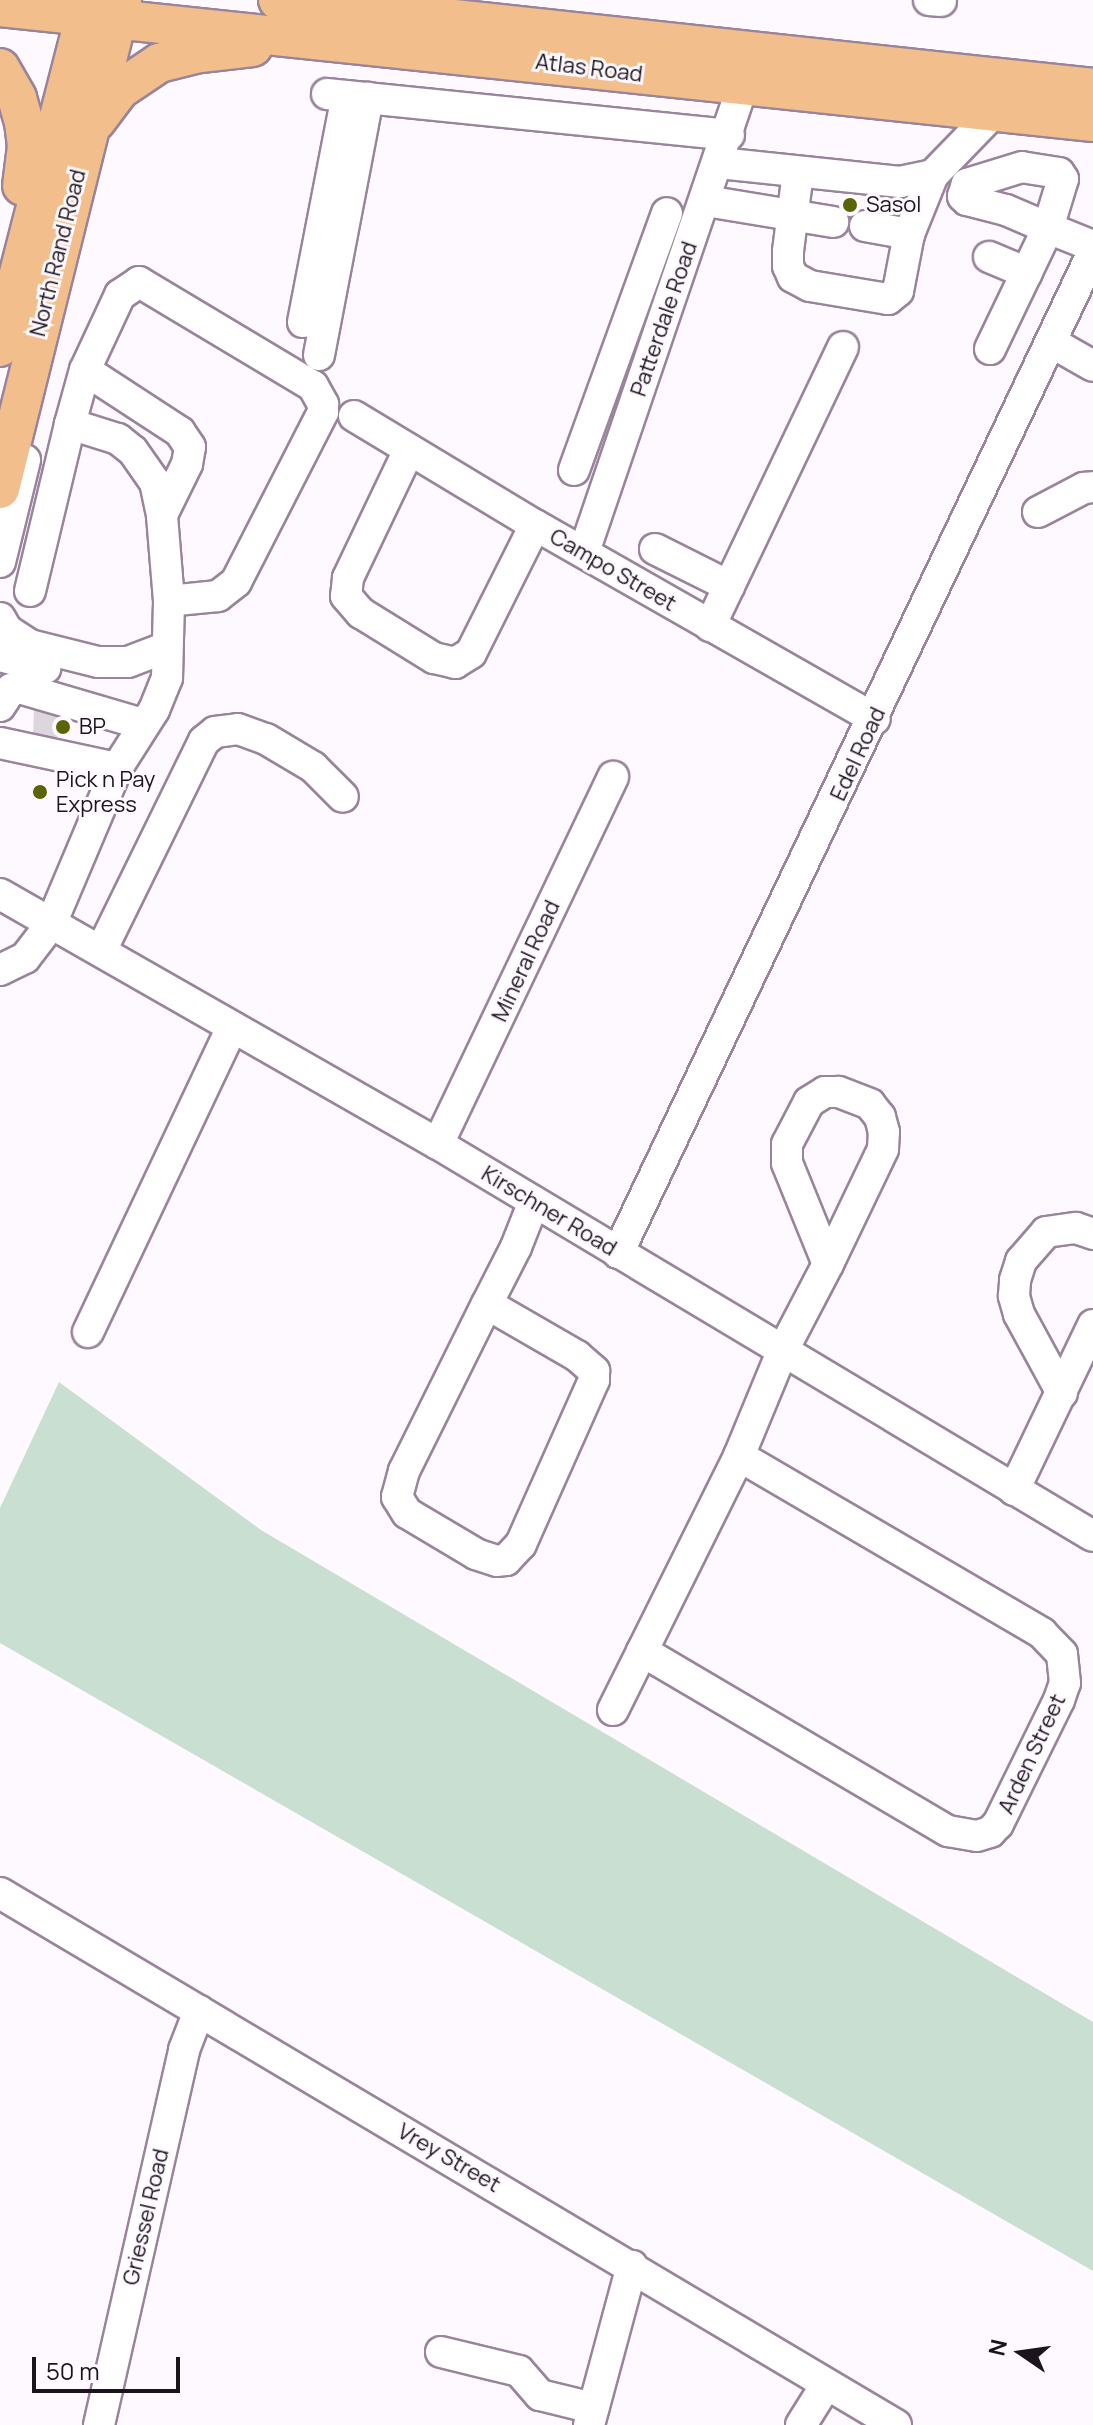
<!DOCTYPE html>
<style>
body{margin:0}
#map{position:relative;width:1093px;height:2425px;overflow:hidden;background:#fdf9fe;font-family:Manrope,sans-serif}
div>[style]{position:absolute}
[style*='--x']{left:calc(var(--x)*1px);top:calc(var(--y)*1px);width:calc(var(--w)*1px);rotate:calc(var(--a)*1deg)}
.green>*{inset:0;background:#c9dfd1}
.minor-tunnel>*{height:30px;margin-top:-15px;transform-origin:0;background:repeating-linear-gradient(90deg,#dbd7dc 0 30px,transparent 0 45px)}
.roads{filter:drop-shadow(2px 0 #99849c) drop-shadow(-2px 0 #99849c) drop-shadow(0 2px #99849c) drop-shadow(0 -2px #99849c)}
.minor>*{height:30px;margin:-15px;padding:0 15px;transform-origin:15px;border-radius:15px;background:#fff}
.major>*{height:38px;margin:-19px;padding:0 19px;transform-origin:19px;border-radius:19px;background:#f2be8b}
.dots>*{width:22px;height:22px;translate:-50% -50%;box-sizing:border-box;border:4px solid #fdf9fe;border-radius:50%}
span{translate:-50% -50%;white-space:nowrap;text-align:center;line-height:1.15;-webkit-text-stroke:6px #fdf9fe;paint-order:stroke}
.street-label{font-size:22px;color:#1b141d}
.poi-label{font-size:22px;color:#1b141d}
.left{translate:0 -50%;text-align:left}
.north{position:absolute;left:981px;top:2313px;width:80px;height:80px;-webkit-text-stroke:6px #fdf9fe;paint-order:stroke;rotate:283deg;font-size:22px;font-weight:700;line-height:32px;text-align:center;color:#1b141d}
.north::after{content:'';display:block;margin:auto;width:28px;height:36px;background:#1b141d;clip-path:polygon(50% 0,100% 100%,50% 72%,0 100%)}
.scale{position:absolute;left:32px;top:2357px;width:148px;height:36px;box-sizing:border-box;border:4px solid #1b141d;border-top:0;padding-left:10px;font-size:24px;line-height:28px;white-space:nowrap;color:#1b141d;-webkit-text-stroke:6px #fdf9fe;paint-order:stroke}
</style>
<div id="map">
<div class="green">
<div style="clip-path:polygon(59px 1382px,261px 1530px,1093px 2022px,1093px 2271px,0 1643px,0 1508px)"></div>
</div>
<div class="minor-tunnel">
<div style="--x:48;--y:737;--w:30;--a:-88"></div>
</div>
<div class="roads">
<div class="minor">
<div style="--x:929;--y:0;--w:12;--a:5"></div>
<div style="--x:327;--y:94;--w:404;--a:5.8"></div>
<div style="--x:719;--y:163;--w:182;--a:6"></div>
<div style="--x:900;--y:182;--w:34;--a:-12"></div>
<div style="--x:798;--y:172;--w:80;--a:97.2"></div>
<div style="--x:788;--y:251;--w:15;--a:90"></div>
<div style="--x:788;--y:266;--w:12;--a:66"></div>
<div style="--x:793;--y:277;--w:19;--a:28"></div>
<div style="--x:810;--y:286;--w:79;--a:9.5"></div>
<div style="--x:888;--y:299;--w:13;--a:-39"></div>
<div style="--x:898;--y:291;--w:58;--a:-79.1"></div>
<div style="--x:909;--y:234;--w:64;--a:-67.9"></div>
<div style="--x:933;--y:175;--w:88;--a:-45.9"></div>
<div style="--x:706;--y:201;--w:129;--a:9.4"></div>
<div style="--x:865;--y:226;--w:45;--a:10.3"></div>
<div style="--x:989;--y:257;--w:41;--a:22.8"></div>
<div style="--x:303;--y:322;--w:230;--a:-79"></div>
<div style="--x:1051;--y:342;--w:48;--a:29.7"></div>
<div style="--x:990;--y:349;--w:134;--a:-64.4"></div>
<div style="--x:1048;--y:228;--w:51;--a:-73"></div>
<div style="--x:1063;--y:179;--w:7;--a:-124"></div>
<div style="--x:1059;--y:173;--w:37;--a:-171"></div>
<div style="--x:1022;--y:167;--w:58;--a:162.8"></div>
<div style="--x:967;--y:184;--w:13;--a:108"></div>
<div style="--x:963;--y:196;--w:6;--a:45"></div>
<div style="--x:967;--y:200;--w:40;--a:14.4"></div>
<div style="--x:1006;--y:210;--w:46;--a:23.2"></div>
<div style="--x:1048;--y:228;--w:48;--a:21.8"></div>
<div style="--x:319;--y:355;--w:262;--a:-79.2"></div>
<div style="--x:354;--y:416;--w:211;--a:31.1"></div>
<div style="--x:535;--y:525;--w:391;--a:29.7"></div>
<div style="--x:70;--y:424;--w:56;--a:-74.5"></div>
<div style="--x:409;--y:450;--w:142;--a:115.5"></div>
<div style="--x:348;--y:578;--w:18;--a:96"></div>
<div style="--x:346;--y:596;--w:23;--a:49"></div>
<div style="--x:361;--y:613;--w:86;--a:31.7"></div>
<div style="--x:434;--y:658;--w:22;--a:13"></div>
<div style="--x:455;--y:663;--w:19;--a:-32"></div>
<div style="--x:471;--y:653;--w:143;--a:-63.4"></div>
<div style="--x:574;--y:470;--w:273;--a:-70.1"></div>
<div style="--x:1038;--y:512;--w:52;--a:-27.6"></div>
<div style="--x:1084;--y:488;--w:9;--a:-6"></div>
<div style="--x:655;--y:549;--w:83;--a:26.6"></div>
<div style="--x:584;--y:552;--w:492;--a:-71.2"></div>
<div style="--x:0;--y:562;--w:105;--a:-76.2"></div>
<div style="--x:30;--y:591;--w:172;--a:-76.5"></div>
<div style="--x:70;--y:424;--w:50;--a:17.4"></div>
<div style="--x:118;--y:439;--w:19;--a:39"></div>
<div style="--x:133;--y:451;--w:38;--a:55"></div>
<div style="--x:155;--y:482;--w:34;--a:78"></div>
<div style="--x:0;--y:618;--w:14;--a:60"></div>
<div style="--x:7;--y:630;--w:27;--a:33"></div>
<div style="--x:30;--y:645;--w:70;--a:14"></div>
<div style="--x:98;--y:662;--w:30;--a:0"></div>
<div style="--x:128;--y:662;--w:42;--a:-21"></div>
<div style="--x:710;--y:626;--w:309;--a:-64.5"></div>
<div style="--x:0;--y:656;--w:47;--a:14.9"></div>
<div style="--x:0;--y:706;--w:20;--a:-57"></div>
<div style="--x:11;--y:689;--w:12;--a:0"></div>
<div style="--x:23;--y:689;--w:125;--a:16.3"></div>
<div style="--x:0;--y:743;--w:120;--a:12.1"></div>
<div style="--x:0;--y:894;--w:504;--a:29.72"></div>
<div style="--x:438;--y:1144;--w:763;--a:30.9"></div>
<div style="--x:101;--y:951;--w:234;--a:-63.9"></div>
<div style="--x:204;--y:741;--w:14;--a:-39"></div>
<div style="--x:215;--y:732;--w:23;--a:-7"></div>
<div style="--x:238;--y:729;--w:30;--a:20"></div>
<div style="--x:266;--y:739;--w:55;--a:30.8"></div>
<div style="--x:313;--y:767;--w:42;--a:45"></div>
<div style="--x:0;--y:970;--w:28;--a:-26"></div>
<div style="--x:25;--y:958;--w:43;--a:-52.6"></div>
<div style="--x:51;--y:924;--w:169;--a:-67.1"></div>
<div style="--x:117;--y:768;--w:69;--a:-57.5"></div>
<div style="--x:154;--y:710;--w:35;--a:-68"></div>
<div style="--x:167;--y:678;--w:77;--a:-88.5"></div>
<div style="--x:169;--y:601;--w:86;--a:-94.7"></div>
<div style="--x:162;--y:515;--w:57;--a:-63.9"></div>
<div style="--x:187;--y:464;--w:17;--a:-80"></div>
<div style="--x:190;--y:447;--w:18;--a:-124"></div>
<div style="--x:180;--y:432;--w:113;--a:-146.9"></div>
<div style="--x:85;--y:370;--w:83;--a:-65"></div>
<div style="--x:120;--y:295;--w:23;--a:-34"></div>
<div style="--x:139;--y:282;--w:203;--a:30.9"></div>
<div style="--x:313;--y:386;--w:21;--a:61"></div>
<div style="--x:323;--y:404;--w:8;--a:90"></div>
<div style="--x:323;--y:412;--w:191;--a:117.1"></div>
<div style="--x:236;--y:582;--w:23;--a:142"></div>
<div style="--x:218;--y:596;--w:49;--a:174.2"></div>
<div style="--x:438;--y:1144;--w:407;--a:-64.5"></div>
<div style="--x:618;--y:1253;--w:1108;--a:-64.61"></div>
<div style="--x:487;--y:1304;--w:104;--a:30"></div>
<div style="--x:577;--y:1356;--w:23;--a:41"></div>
<div style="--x:594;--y:1371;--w:9;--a:90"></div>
<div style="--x:594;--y:1380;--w:180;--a:114"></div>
<div style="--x:521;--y:1544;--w:22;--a:133"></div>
<div style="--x:506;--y:1560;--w:9;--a:174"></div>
<div style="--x:497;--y:1561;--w:22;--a:-162"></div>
<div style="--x:476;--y:1554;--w:80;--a:-149.3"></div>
<div style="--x:407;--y:1513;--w:19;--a:-122"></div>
<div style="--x:397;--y:1497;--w:27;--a:-75"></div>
<div style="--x:404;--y:1471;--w:186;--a:-63.6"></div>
<div style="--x:487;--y:1304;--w:64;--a:-63"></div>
<div style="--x:516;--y:1247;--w:46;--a:-68.4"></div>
<div style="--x:88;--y:1332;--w:337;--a:-64.7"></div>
<div style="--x:1062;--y:1393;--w:90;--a:-118.6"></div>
<div style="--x:1019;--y:1314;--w:19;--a:-106"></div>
<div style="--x:1014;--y:1296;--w:16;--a:-86"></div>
<div style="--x:1015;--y:1280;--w:20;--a:-72"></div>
<div style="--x:1021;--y:1261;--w:38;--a:-49"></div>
<div style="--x:1046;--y:1232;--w:30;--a:-8"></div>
<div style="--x:1076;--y:1228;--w:18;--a:19"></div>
<div style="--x:1014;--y:1490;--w:183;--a:-64.4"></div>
<div style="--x:642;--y:1651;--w:355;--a:30.5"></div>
<div style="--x:948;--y:1831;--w:29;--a:10"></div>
<div style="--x:977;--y:1836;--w:14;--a:-17"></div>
<div style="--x:990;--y:1832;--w:11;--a:-45"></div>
<div style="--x:998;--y:1824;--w:138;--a:-63.8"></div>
<div style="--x:1059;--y:1700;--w:18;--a:-71"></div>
<div style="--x:1065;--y:1683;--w:29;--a:-96"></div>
<div style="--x:1062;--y:1654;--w:29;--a:-134"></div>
<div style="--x:1042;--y:1633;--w:351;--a:-149.7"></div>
<div style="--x:613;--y:1710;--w:284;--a:-63.6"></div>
<div style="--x:739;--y:1456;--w:113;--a:-67.5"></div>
<div style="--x:782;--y:1352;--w:99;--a:-62.4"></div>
<div style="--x:828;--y:1264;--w:127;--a:-64.4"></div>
<div style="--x:883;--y:1149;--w:17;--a:-87"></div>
<div style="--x:884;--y:1132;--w:16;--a:-105"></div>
<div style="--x:880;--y:1117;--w:16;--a:-128"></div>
<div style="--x:870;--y:1104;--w:34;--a:-159"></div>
<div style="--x:838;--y:1092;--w:13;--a:180"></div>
<div style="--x:825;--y:1092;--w:19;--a:148"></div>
<div style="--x:809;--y:1102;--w:47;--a:117.6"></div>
<div style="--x:787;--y:1144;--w:19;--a:90"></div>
<div style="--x:787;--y:1163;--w:109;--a:67.9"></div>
<div style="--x:0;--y:1893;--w:1042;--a:30.7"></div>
<div style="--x:441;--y:2352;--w:80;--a:13.7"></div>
<div style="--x:519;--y:2371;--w:32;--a:49"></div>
<div style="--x:540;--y:2395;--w:55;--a:13.8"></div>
<div style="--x:99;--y:2425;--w:385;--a:-77.2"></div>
<div style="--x:184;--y:2050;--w:42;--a:-69"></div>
<div style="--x:589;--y:2425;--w:165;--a:-74.9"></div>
<div style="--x:801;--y:2425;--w:47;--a:-58"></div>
</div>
<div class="major">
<div style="--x:278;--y:0;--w:820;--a:6.16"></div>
<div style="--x:0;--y:7;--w:1099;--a:6.01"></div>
<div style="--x:0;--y:68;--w:34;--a:60"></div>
<div style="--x:17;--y:98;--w:25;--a:74"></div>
<div style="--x:24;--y:122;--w:24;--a:83"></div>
<div style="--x:27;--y:146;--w:40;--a:97.1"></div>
<div style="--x:96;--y:121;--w:39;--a:-53"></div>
<div style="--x:119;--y:90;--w:48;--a:-34"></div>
<div style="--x:159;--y:63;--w:36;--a:-14"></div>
<div style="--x:194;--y:54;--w:59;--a:-6.8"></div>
<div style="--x:0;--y:347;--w:358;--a:-75.6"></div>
<div style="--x:0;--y:489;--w:504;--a:-75.99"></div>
</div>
</div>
<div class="dots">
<div style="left:850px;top:205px;background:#5b6403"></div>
<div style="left:63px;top:727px;background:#5b6403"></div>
<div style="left:40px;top:792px;background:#5b6403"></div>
</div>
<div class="street-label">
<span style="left:589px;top:68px;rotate:7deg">Atlas Road</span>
<span style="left:58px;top:253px;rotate:-76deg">North Rand Road</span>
<span style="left:664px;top:319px;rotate:-71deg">Patterdale Road</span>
<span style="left:613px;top:570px;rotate:30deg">Campo Street</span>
<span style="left:858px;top:754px;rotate:-65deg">Edel Road</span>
<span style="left:526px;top:961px;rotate:-65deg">Mineral Road</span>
<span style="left:549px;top:1211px;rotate:31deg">Kirschner Road</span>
<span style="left:1032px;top:1754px;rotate:-65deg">Arden Street</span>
<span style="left:449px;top:2158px;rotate:30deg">Vrey Street</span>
<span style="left:146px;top:2217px;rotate:-77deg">Griessel Road</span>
</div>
<div class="poi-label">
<span class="left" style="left:866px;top:205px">Sasol</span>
<span class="left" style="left:79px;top:727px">BP</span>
<span class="left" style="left:56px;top:792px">Pick n Pay<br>Express</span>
</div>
<div class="north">N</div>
<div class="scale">50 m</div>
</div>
